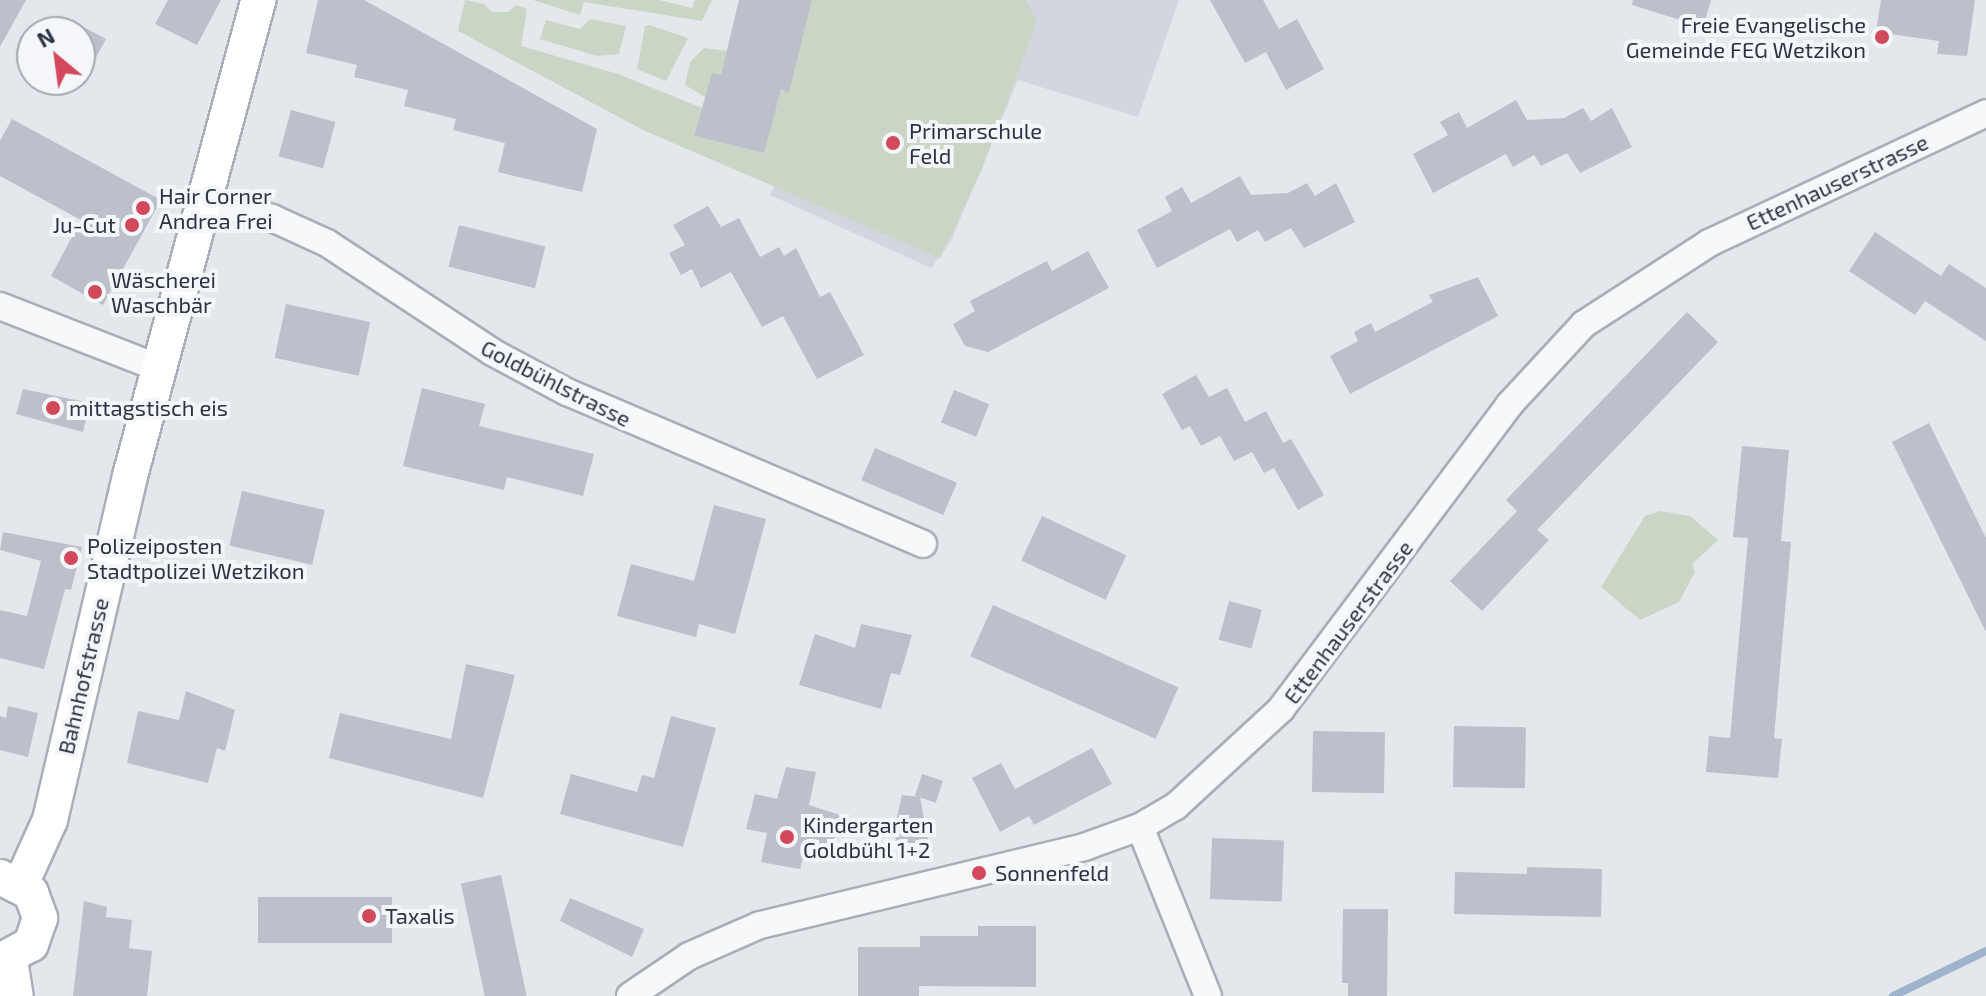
<!DOCTYPE html>
<meta charset="utf-8">
<style>
body{margin:0}
#map{position:relative;width:1986px;height:996px;overflow:hidden;background:#e4e7ec;font-family:"Exo 2",sans-serif}
div>[style]{position:absolute}
[style*='--x']{left:calc(var(--x)*1px);top:calc(var(--y)*1px);width:calc(var(--w)*1px);rotate:calc(var(--a)*1deg)}
.built>*{inset:0;background:#d2d6de}
.green>*{inset:0;background:#c9d6c5}
.stream>*{height:8px;margin:-4px;padding:0 4px;transform-origin:4px;border-radius:4px;background:#9fb4cc}
.building>*{inset:0;background:#bbc0ca;transform-origin:0 0}
.roads{filter:drop-shadow(2px 0 #a9aeb7) drop-shadow(-2px 0 #a9aeb7) drop-shadow(0 2px #a9aeb7) drop-shadow(0 -2px #a9aeb7)}
.minor>*{height:26px;margin:-13px;padding:0 13px;transform-origin:13px;border-radius:13px;background:#f7f8fa}
.major>*{height:34px;margin:-17px;padding:0 17px;transform-origin:17px;border-radius:17px;background:#fff}
.dots>*{width:22px;height:22px;translate:-50% -50%;box-sizing:border-box;border:4px solid #f4f6f9;border-radius:50%}
span{translate:-50% -50%;white-space:nowrap;text-align:center;line-height:1.15;-webkit-text-stroke:8px #f4f6f9;paint-order:stroke}
.poi-label{font-size:22px;color:#2b3445}
.right{translate:-100% -50%;text-align:right}
.left{translate:0 -50%;text-align:left}
.street-label{font-size:22px;color:#2b3445}
.north{position:absolute;left:16px;top:16px;width:80px;height:80px;box-sizing:border-box;background:#f4f6f9;border:2px solid #a4a8b1;border-radius:50%;rotate:331deg;font-size:22px;font-weight:700;line-height:32px;text-align:center;color:#2b3445}
.north::after{content:'';display:block;margin:auto;width:28px;height:36px;background:#d1495b;clip-path:polygon(50% 0,100% 100%,50% 72%,0 100%)}
</style>
<div id="map">
<div class="built">
<div style="clip-path:polygon(861px 0,1179px 0,1138px 117px,1018px 80px,951px 241px,931px 268px,770px 195px)"></div>
</div>
<div class="green">
<div style="clip-path:polygon(465px 0,484px 4px,492px 12px,509px 12px,515px 5px,527px 9px,521px 46px,618px 74px,702px 108px,694px 136px,763px 153px,781px 91px,789px 92px,812px 0,1026px 0,1037px 21px,982px 169px,940px 258px,643px 130px,458px 31px)"></div>
<div style="clip-path:polygon(533px 0,659px 0,692px 8px,695px 0,712px 0,702px 21px,584px 2px,580px 15px)"></div>
<div style="clip-path:polygon(590px 19px,626px 26px,619px 54px,597px 56px,540px 39px,546px 20px,580px 29px)"></div>
<div style="clip-path:polygon(649px 25px,688px 38px,666px 81px,637px 69px,645px 26px)"></div>
<div style="clip-path:polygon(704px 48px,727px 51px,721px 75px,705px 97px,685px 85px,690px 62px)"></div>
<div style="clip-path:polygon(1660px 511px,1690px 516px,1718px 540px,1692px 564px,1695px 572px,1679px 602px,1640px 620px,1601px 587px,1645px 516px)"></div>
</div>
<div class="stream">
<div style="--x:1893;--y:996;--w:103;--a:-25.8"></div>
</div>
<div class="building">
<div style="clip-path:polygon(0 0,26px 0,0 47px)"></div>
<div style="clip-path:polygon(168px 0,221px 0,197px 45px,155px 24px)"></div>
<div style="clip-path:polygon(318px 0,364px 0,597px 129px,582px 192px,498px 172px,505px 143px,453px 130px,456px 119px,404px 106px,408px 90px,354px 77px,357px 65px,306px 53px)"></div>
<div style="clip-path:polygon(739px 0,812px 0,789px 93px,781px 90px,764px 153px,694px 136px,712px 73px,721px 75px)"></div>
<div style="clip-path:polygon(1210px 0,1263px 0,1279px 29px,1297px 19px,1324px 69px,1286px 90px,1266px 52px,1245px 63px)"></div>
<div style="clip-path:polygon(1633px 0,1711px 0,1703px 27px,1632px 5px)"></div>
<div style="clip-path:polygon(1881px 0,1975px 0,1967px 56px,1937px 54px,1939px 41px,1876px 32px)"></div>
<div style="clip-path:polygon(80px 25px,106px 39px,80px 87px)"></div>
<div style="clip-path:polygon(1516px 100px,1527px 120px,1564px 118px,1583px 108px,1591px 121px,1612px 108px,1632px 147px,1580px 173px,1567px 153px,1541px 166px,1534px 155px,1513px 167px,1506px 154px,1433px 193px,1413px 154px,1448px 135px,1440px 122px,1459px 112px,1467px 128px)"></div>
<div style="left:291px;top:110px;width:46px;height:48px;rotate:15deg"></div>
<div style="clip-path:polygon(12px 119px,161px 200px,103px 305px,51px 276px,81px 220px,0 176px,0 141px)"></div>
<div style="clip-path:polygon(1240px 176px,1251px 195px,1288px 193px,1307px 183px,1315px 196px,1336px 183px,1355px 222px,1304px 248px,1291px 228px,1265px 242px,1258px 230px,1237px 242px,1230px 229px,1157px 268px,1137px 230px,1172px 211px,1165px 197px,1182px 187px,1191px 203px)"></div>
<div style="clip-path:polygon(708px 206px,721px 227px,739px 218px,760px 257px,779px 247px,784px 256px,796px 248px,820px 297px,830px 292px,864px 355px,817px 379px,783px 316px,762px 327px,731px 272px,701px 288px,692px 269px,681px 275px,669px 253px,685px 245px,673px 225px)"></div>
<div style="left:459px;top:225px;width:89px;height:43px;rotate:14deg"></div>
<div style="clip-path:polygon(1875px 232px,1941px 276px,1949px 264px,1986px 288px,1986px 341px,1925px 301px,1915px 315px,1849px 271px)"></div>
<div style="clip-path:polygon(1088px 251px,1109px 288px,988px 352px,965px 346px,953px 324px,975px 311px,970px 301px,1047px 261px,1052px 271px)"></div>
<div style="clip-path:polygon(1478px 277px,1498px 316px,1350px 394px,1330px 356px,1358px 341px,1354px 332px,1371px 323px,1375px 332px,1433px 302px,1429px 295px)"></div>
<div style="left:286px;top:304px;width:86px;height:55px;rotate:12deg"></div>
<div style="clip-path:polygon(1687px 312px,1718px 342px,1537px 530px,1549px 540px,1482px 611px,1450px 581px,1517px 511px,1506px 500px)"></div>
<div style="clip-path:polygon(1196px 375px,1209px 397px,1227px 388px,1245px 422px,1266px 411px,1283px 443px,1291px 439px,1324px 495px,1298px 510px,1274px 468px,1264px 473px,1252px 452px,1234px 461px,1220px 436px,1201px 446px,1190px 426px,1182px 430px,1162px 394px)"></div>
<div style="clip-path:polygon(422px 388px,485px 404px,479px 426px,594px 454px,583px 496px,507px 477px,504px 490px,403px 466px)"></div>
<div style="clip-path:polygon(23px 389px,90px 403px,83px 432px,16px 414px)"></div>
<div style="left:954px;top:390px;width:38px;height:35px;rotate:22deg"></div>
<div style="clip-path:polygon(1929px 423px,1986px 538px,1986px 632px,1892px 442px)"></div>
<div style="clip-path:polygon(1742px 446px,1789px 450px,1781px 541px,1791px 542px,1774px 738px,1782px 739px,1778px 778px,1706px 772px,1709px 736px,1730px 738px,1748px 538px,1733px 537px)"></div>
<div style="left:875px;top:448px;width:89px;height:35px;rotate:23deg"></div>
<div style="left:242px;top:491px;width:85px;height:56px;rotate:13deg"></div>
<div style="clip-path:polygon(714px 505px,766px 519px,735px 634px,699px 624px,696px 637px,617px 616px,631px 564px,694px 581px)"></div>
<div style="left:1042px;top:516px;width:93px;height:49px;rotate:25deg"></div>
<div style="clip-path:polygon(3px 532px,82px 547px,71px 590px,65px 589px,44px 669px,0 658px,0 610px,27px 616px,41px 561px,0 550px)"></div>
<div style="left:1229px;top:601px;width:34px;height:40px;rotate:15deg"></div>
<div style="left:993px;top:605px;width:203px;height:56px;rotate:24deg"></div>
<div style="clip-path:polygon(861px 624px,912px 635px,900px 675px,891px 673px,881px 709px,799px 685px,815px 634px,855px 648px)"></div>
<div style="clip-path:polygon(466px 664px,515px 675px,483px 798px,329px 758px,340px 713px,451px 739px)"></div>
<div style="clip-path:polygon(186px 691px,235px 710px,225px 751px,217px 748px,208px 783px,127px 763px,138px 711px,179px 720px)"></div>
<div style="clip-path:polygon(8px 706px,38px 713px,28px 757px,0 750px,0 716px,6px 718px)"></div>
<div style="clip-path:polygon(671px 716px,716px 728px,683px 847px,560px 814px,571px 774px,637px 792px,642px 775px,654px 778px)"></div>
<div style="left:1454px;top:726px;width:72px;height:61px;rotate:1deg"></div>
<div style="left:1313px;top:731px;width:72px;height:61px;rotate:1deg"></div>
<div style="clip-path:polygon(1092px 748px,1112px 784px,1034px 825px,1029px 816px,1000px 832px,972px 778px,1001px 763px,1015px 789px)"></div>
<div style="clip-path:polygon(786px 767px,816px 772px,809px 805px,840px 815px,831px 852px,806px 847px,800px 869px,761px 862px,767px 833px,746px 829px,755px 794px,777px 799px)"></div>
<div style="left:922px;top:774px;width:22px;height:23px;rotate:18deg"></div>
<div style="clip-path:polygon(902px 795px,920px 797px,931px 855px,900px 861px,894px 830px)"></div>
<div style="left:1212px;top:838px;width:72px;height:61px;rotate:2deg"></div>
<div style="clip-path:polygon(1527px 867px,1602px 869px,1601px 917px,1454px 914px,1455px 872px,1527px 874px)"></div>
<div style="left:501px;top:875px;width:124px;height:41px;rotate:78deg"></div>
<div style="left:258px;top:897px;width:134px;height:46px"></div>
<div style="clip-path:polygon(570px 898px,644px 929px,632px 957px,560px 921px)"></div>
<div style="clip-path:polygon(84px 901px,107px 907px,106px 917px,132px 920px,129px 948px,152px 951px,147px 996px,73px 996px)"></div>
<div style="clip-path:polygon(1343px 909px,1388px 909px,1387px 996px,1348px 996px,1348px 983px,1342px 983px)"></div>
<div style="clip-path:polygon(978px 926px,1036px 926px,1036px 987px,919px 986px,919px 996px,858px 996px,858px 947px,920px 947px,920px 936px,978px 936px)"></div>
</div>
<div class="roads">
<div class="minor">
<div style="--x:204;--y:199;--w:71;--a:15.6"></div>
<div style="--x:272;--y:218;--w:60;--a:24.4"></div>
<div style="--x:327;--y:243;--w:198;--a:33.4"></div>
<div style="--x:492;--y:352;--w:85;--a:28.1"></div>
<div style="--x:567;--y:392;--w:387;--a:23.1"></div>
<div style="--x:0;--y:306;--w:171;--a:21.3"></div>
<div style="--x:1140;--y:827;--w:182;--a:68.1"></div>
<div style="--x:630;--y:996;--w:71;--a:-34.1"></div>
<div style="--x:689;--y:956;--w:77;--a:-23.6"></div>
<div style="--x:760;--y:925;--w:333;--a:-13.5"></div>
<div style="--x:1084;--y:847;--w:59;--a:-19.7"></div>
<div style="--x:1140;--y:827;--w:42;--a:-30.3"></div>
<div style="--x:1176;--y:806;--w:143;--a:-42.7"></div>
<div style="--x:1281;--y:709;--w:380;--a:-53.1"></div>
<div style="--x:1509;--y:405;--w:110;--a:-47.2"></div>
<div style="--x:1584;--y:324;--w:149;--a:-32.9"></div>
<div style="--x:1709;--y:243;--w:306;--a:-25.1"></div>
</div>
<div class="major">
<div style="--x:0;--y:877;--w:35;--a:27"></div>
<div style="--x:31;--y:893;--w:27;--a:70"></div>
<div style="--x:40;--y:918;--w:28;--a:109"></div>
<div style="--x:31;--y:944;--w:35;--a:151"></div>
<div style="--x:21;--y:884;--w:70;--a:-65.6"></div>
<div style="--x:50;--y:820;--w:353;--a:-76.9"></div>
<div style="--x:130;--y:476;--w:493;--a:-74.9"></div>
<div style="--x:10;--y:960;--w:36;--a:81"></div>
</div>
</div>
<div class="dots">
<div style="left:1882px;top:37px;background:#d1495b"></div>
<div style="left:893px;top:143px;background:#d1495b"></div>
<div style="left:143px;top:208px;background:#d1495b"></div>
<div style="left:132px;top:225px;background:#d1495b"></div>
<div style="left:95px;top:292px;background:#d1495b"></div>
<div style="left:53px;top:408px;background:#d1495b"></div>
<div style="left:71px;top:558px;background:#d1495b"></div>
<div style="left:787px;top:837px;background:#d1495b"></div>
<div style="left:979px;top:873px;background:#d1495b"></div>
<div style="left:369px;top:916px;background:#d1495b"></div>
</div>
<div class="poi-label">
<span class="right" style="left:1866px;top:37px">Freie Evangelische<br>Gemeinde FEG Wetzikon</span>
<span class="left" style="left:909px;top:143px">Primarschule<br>Feld</span>
<span class="left" style="left:159px;top:208px">Hair Corner<br>Andrea Frei</span>
<span class="right" style="left:116px;top:225px">Ju-Cut</span>
<span class="left" style="left:111px;top:292px">Wäscherei<br>Waschbär</span>
<span class="left" style="left:69px;top:408px">mittagstisch eis</span>
<span class="left" style="left:87px;top:558px">Polizeiposten<br>Stadtpolizei Wetzikon</span>
<span class="left" style="left:803px;top:837px">Kindergarten<br>Goldbühl 1+2</span>
<span class="left" style="left:995px;top:873px">Sonnenfeld</span>
<span class="left" style="left:385px;top:916px">Taxalis</span>
</div>
<div class="street-label">
<span style="left:1837px;top:182px;rotate:-25deg">Ettenhauserstrasse</span>
<span style="left:556px;top:383px;rotate:27deg">Goldbühlstrasse</span>
<span style="left:1348px;top:622px;rotate:-53deg">Ettenhauserstrasse</span>
<span style="left:83px;top:676px;rotate:-77deg">Bahnhofstrasse</span>
</div>
<div class="north">N</div>
</div>
